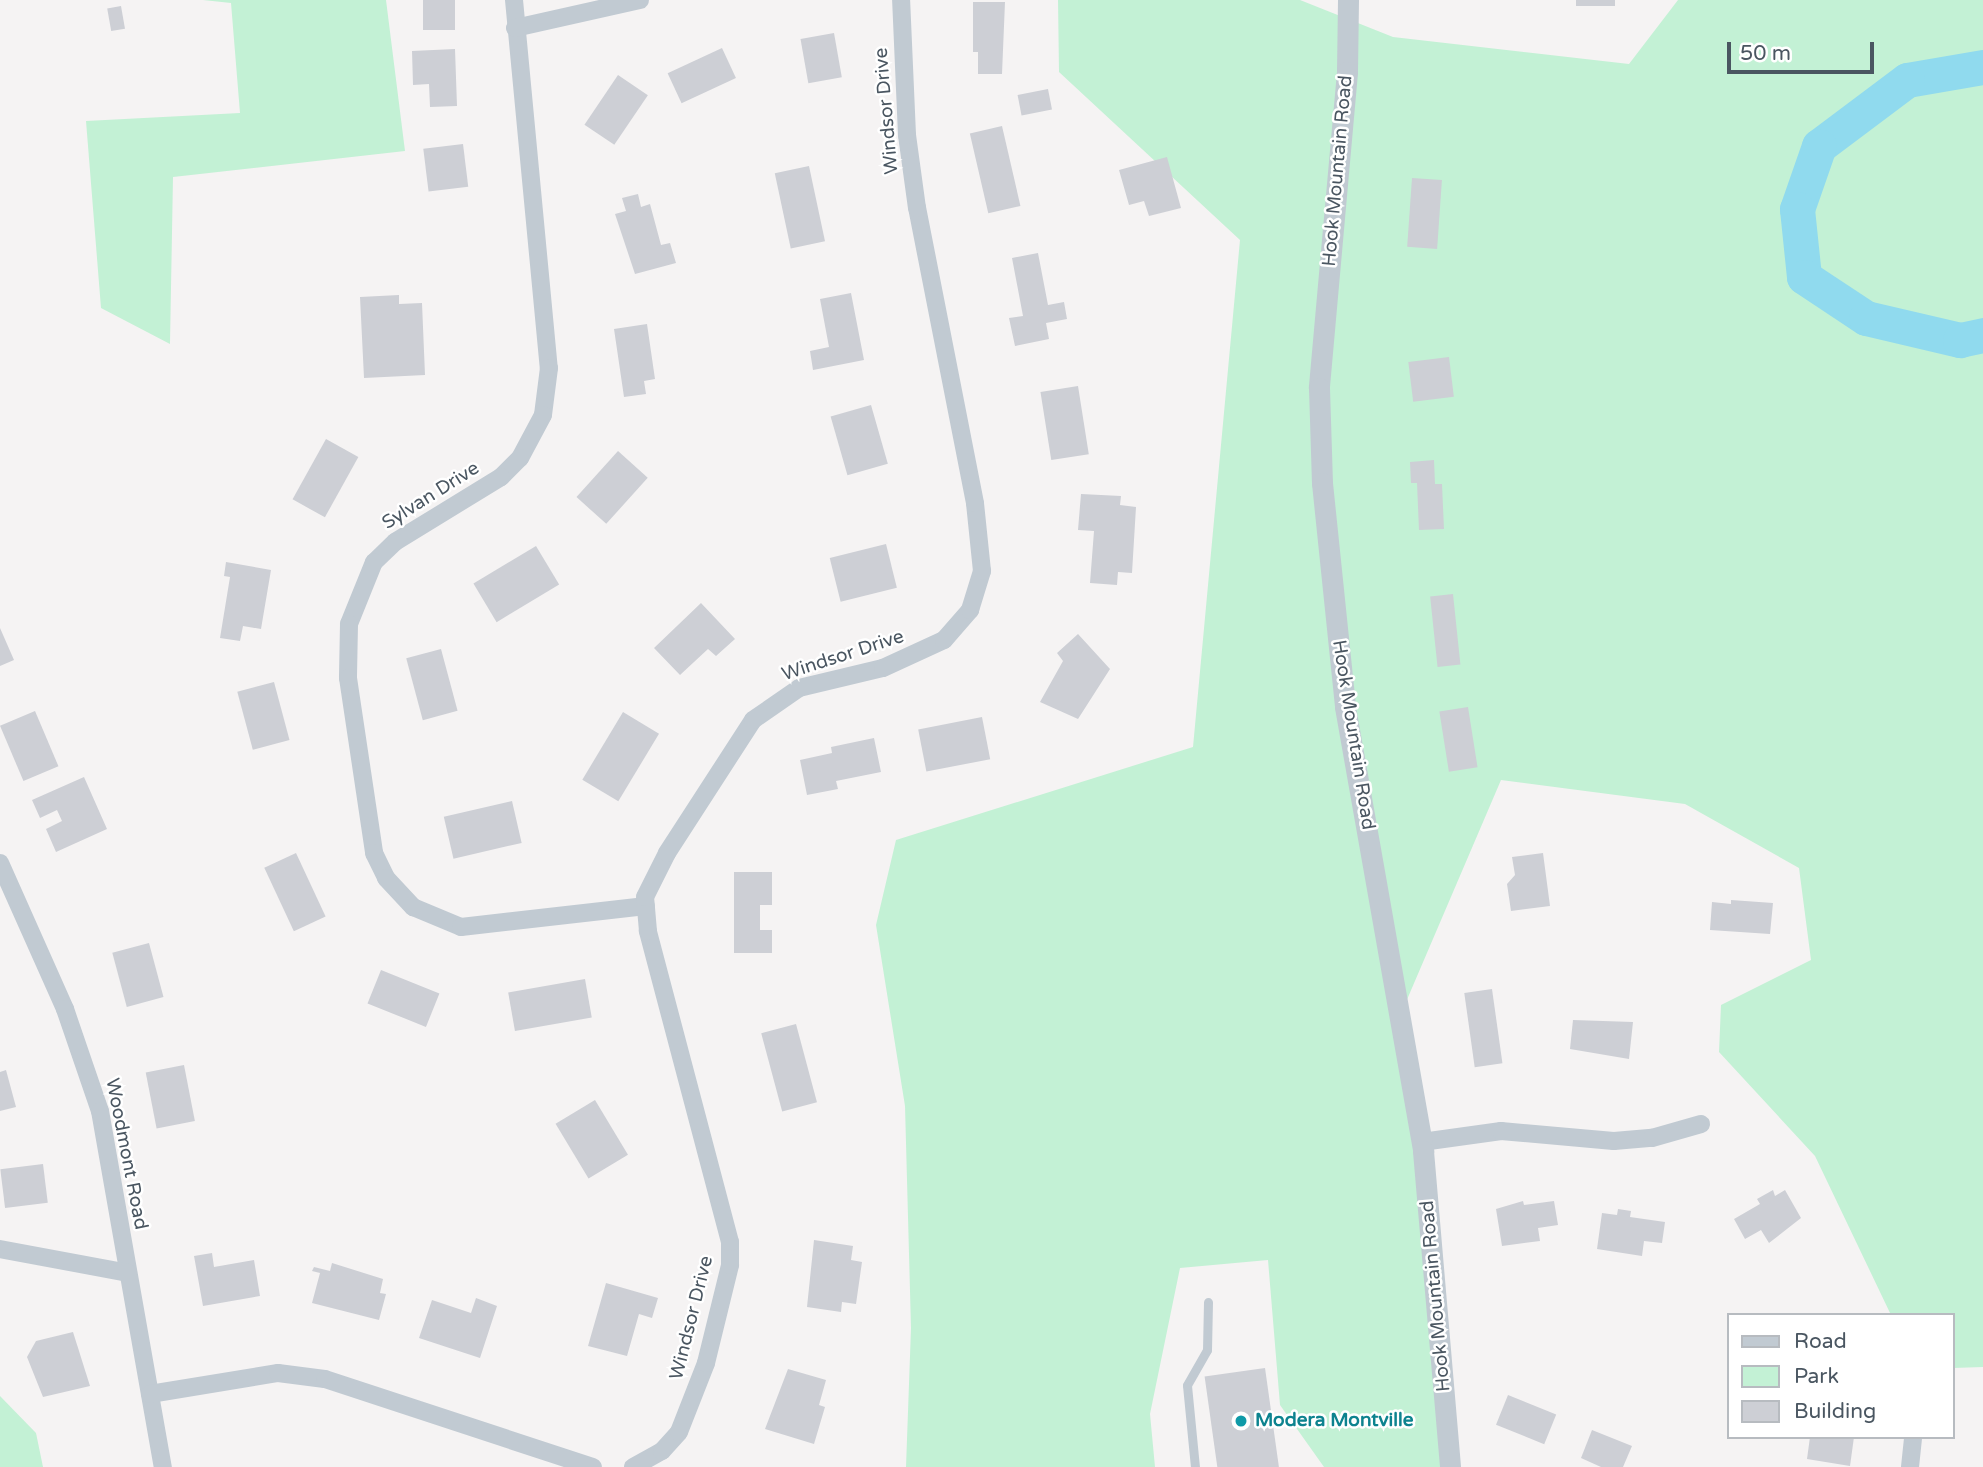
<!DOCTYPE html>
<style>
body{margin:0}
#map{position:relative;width:1983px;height:1467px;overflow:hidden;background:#f5f3f3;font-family:"Varela Round",sans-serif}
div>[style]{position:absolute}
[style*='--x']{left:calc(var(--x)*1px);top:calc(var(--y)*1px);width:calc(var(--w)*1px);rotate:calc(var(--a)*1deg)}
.green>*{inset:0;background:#c3f1d5}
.river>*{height:35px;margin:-17.5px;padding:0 17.5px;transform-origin:17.5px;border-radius:17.5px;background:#90daee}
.building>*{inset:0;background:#cdcfd5;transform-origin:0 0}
.service>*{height:9px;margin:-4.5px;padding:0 4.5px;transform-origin:4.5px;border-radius:4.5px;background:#c1cad2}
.minor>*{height:18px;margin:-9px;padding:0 9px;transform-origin:9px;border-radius:9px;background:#c1cad2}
.tertiary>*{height:21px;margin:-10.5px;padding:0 10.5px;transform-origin:10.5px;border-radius:10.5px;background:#c1cad2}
.dots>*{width:19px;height:19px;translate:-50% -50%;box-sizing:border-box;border:4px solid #fff;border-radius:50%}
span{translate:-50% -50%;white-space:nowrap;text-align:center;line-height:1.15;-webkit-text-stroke:5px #fff;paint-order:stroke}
.street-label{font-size:19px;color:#4a5661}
.culture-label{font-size:19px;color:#0d838f;font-weight:700}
.left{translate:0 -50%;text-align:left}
.legend{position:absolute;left:1727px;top:1313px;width:228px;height:126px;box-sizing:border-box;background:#fff;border:2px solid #b7bbc0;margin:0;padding:9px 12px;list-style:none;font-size:21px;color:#4a5661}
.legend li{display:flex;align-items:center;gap:14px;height:35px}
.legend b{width:35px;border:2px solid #b7bbc0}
.scale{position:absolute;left:1727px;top:42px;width:147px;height:32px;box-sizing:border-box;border:4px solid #4a5661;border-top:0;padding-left:9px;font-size:21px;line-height:24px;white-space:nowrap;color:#4a5661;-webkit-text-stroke:5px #fff;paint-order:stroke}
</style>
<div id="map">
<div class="green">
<div style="clip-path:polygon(203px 0,386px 0,405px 151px,173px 177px,170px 344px,101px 308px,86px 121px,240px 113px,231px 3px)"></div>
<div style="clip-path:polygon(1058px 0,1300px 0,1393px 37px,1629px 64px,1678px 0,1983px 0,1983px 1367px,1953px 1368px,1953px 1315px,1891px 1315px,1815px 1156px,1719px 1052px,1721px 1005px,1811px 960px,1799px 868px,1685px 804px,1501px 780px,1397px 1023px,1442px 1316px,1450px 1467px,1324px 1467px,1280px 1405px,1268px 1260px,1180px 1268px,1150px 1414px,1155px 1467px,906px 1467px,911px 1328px,905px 1106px,876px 925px,896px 840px,1193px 747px,1240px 240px,1059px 72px)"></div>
<div style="clip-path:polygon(0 1396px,36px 1433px,43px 1467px,0 1467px)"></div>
</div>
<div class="river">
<div style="--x:1983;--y:67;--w:77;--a:170.3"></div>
<div style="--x:1907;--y:80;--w:110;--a:143.1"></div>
<div style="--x:1819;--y:146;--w:67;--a:109.2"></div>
<div style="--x:1797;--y:209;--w:68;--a:84.1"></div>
<div style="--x:1804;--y:277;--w:74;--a:33.5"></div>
<div style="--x:1866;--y:318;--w:97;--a:13.2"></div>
<div style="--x:1960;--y:340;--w:24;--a:-12"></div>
</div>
<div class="building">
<div style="left:423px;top:0;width:32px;height:30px"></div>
<div style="left:1576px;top:0;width:39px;height:6px"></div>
<div style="clip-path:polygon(973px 2px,1005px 2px,1002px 74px,978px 74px,978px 52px,973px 52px)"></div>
<div style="left:121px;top:6px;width:23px;height:14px;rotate:80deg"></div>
<div style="left:834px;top:33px;width:45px;height:34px;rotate:80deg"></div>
<div style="left:722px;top:48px;width:33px;height:60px;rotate:65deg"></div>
<div style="clip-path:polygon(455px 49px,457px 106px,430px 107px,429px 84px,413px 85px,412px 51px)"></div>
<div style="left:618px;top:75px;width:36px;height:60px;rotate:34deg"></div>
<div style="left:1048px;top:89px;width:21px;height:31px;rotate:79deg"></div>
<div style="left:1002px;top:126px;width:82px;height:33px;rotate:77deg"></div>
<div style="left:463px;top:144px;width:43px;height:40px;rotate:83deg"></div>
<div style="clip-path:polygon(1167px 157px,1181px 208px,1149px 216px,1144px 201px,1129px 205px,1119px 170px)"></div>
<div style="left:809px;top:166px;width:77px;height:35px;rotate:78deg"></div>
<div style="left:1412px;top:178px;width:30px;height:69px;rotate:4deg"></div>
<div style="clip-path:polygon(638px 194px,641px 207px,650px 204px,661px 245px,670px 243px,676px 263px,635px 274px,615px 214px,626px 211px,622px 198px)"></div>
<div style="clip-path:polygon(1038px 253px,1048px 305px,1064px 302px,1067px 319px,1046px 323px,1049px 339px,1015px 346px,1009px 318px,1023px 316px,1012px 258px)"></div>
<div style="clip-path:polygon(851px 293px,864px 360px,813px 370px,810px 351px,829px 347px,820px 299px)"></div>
<div style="clip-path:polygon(399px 295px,399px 304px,422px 303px,425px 375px,364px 378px,360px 297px)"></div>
<div style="clip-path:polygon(647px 324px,655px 379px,644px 381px,646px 394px,624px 397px,614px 329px)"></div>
<div style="left:1449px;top:357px;width:40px;height:41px;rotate:83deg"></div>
<div style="left:1078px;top:386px;width:69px;height:38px;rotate:81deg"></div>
<div style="left:871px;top:405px;width:61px;height:42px;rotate:74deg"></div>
<div style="left:326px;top:439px;width:37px;height:69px;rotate:29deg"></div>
<div style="left:618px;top:451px;width:40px;height:62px;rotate:42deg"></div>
<div style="clip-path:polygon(1434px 460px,1435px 484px,1442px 484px,1444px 529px,1419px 530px,1417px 483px,1411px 483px,1410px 462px)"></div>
<div style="clip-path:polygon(1081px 494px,1121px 496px,1120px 505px,1136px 507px,1132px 573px,1118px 572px,1117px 585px,1090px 583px,1094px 531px,1078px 530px)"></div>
<div style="left:886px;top:544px;width:45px;height:58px;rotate:76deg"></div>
<div style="left:536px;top:546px;width:45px;height:73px;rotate:59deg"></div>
<div style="clip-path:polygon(226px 562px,271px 570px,261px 629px,243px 626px,240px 641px,220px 638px,230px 577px,224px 576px)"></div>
<div style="left:1453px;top:594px;width:71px;height:23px;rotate:84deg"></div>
<div style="clip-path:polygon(701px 603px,735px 639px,716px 656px,708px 649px,680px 675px,654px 648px)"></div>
<div style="clip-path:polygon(0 628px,14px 660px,0 666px)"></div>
<div style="clip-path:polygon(1078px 634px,1110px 669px,1078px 719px,1040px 702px,1063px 661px,1057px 653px)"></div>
<div style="left:441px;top:649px;width:64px;height:36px;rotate:75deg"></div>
<div style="left:274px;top:682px;width:60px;height:38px;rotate:75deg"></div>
<div style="left:1468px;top:707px;width:61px;height:29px;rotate:81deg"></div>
<div style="left:35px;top:711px;width:60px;height:38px;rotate:67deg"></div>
<div style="left:623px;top:712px;width:42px;height:79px;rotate:31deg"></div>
<div style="left:982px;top:717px;width:43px;height:65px;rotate:79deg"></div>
<div style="clip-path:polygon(874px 738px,881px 772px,836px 781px,838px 789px,807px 795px,800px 760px,832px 753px,831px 747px)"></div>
<div style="clip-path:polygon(84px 777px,107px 829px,56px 852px,46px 829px,62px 821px,57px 810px,40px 818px,32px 800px)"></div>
<div style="left:512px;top:801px;width:43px;height:70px;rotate:77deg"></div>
<div style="left:296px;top:853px;width:70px;height:35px;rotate:65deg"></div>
<div style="clip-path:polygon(1543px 853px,1550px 906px,1511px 911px,1507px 884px,1515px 875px,1512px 857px)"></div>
<div style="clip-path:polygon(734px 872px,772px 872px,772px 905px,760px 905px,760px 930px,772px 930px,772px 953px,734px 953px)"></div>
<div style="clip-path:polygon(1731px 900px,1773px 903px,1770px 934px,1710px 930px,1712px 902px,1731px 904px)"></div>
<div style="left:149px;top:943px;width:56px;height:38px;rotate:75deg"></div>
<div style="left:381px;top:970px;width:63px;height:36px;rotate:22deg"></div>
<div style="left:585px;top:979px;width:39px;height:78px;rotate:80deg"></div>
<div style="left:1492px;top:989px;width:75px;height:28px;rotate:82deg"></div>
<div style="clip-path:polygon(1573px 1020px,1633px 1022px,1629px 1059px,1570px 1049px)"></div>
<div style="left:796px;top:1024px;width:81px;height:36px;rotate:75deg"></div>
<div style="left:184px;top:1065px;width:57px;height:39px;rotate:79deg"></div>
<div style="clip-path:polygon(6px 1070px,16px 1107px,0 1111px,0 1072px)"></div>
<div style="left:595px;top:1100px;width:64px;height:46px;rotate:59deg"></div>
<div style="left:43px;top:1164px;width:39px;height:43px;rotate:83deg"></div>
<div style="clip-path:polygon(1773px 1190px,1775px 1196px,1785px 1190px,1801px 1218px,1769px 1243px,1761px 1230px,1745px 1239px,1734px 1219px,1760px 1204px,1757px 1199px)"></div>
<div style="clip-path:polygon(1523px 1201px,1524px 1205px,1554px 1201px,1558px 1225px,1538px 1228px,1540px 1241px,1502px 1246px,1496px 1209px)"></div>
<div style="clip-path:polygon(1618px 1209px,1631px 1211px,1630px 1217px,1665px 1222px,1662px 1243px,1644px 1241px,1642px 1256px,1597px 1249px,1602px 1213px,1617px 1215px)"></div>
<div style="clip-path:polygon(814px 1240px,853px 1246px,851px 1260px,862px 1262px,856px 1304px,842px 1302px,841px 1312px,807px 1307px)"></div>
<div style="clip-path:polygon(212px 1253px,214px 1267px,254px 1260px,260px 1296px,203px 1306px,194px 1256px)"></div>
<div style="clip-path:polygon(332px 1263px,383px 1279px,380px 1293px,386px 1294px,379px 1320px,312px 1303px,320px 1273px,312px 1271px,314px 1267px,330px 1271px)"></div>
<div style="clip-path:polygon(606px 1283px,658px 1298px,652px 1318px,639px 1314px,627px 1356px,588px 1346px)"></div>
<div style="clip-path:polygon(476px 1298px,497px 1306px,480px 1358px,419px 1338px,432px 1300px,471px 1313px)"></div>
<div style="clip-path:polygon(73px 1332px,90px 1386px,43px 1397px,27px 1357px,36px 1341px)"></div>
<div style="left:1265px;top:1368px;width:100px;height:61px;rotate:82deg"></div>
<div style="clip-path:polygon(788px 1369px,826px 1380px,819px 1405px,825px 1407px,814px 1444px,765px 1429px)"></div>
<div style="left:1508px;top:1395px;width:52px;height:32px;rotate:22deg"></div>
<div style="clip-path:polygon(1592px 1430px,1632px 1446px,1623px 1467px,1601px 1467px,1581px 1458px)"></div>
<div style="clip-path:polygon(1810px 1437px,1854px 1437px,1850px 1466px,1807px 1459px)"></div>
</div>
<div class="service">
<div style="--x:1195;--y:1467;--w:82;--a:-95.6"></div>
<div style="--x:1187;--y:1385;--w:40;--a:-60.3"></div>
<div style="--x:1207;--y:1350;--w:48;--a:-88.8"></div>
</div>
<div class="minor">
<div style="--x:514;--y:0;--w:370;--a:84.6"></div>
<div style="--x:549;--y:368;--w:47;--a:97.3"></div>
<div style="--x:543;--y:415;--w:49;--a:118.1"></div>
<div style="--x:520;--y:458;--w:27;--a:135"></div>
<div style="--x:501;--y:477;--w:124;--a:148.5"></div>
<div style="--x:395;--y:542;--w:29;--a:136"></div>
<div style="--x:374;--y:562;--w:67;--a:112"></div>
<div style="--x:349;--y:624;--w:54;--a:91.1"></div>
<div style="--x:348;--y:678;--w:177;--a:81.5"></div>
<div style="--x:374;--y:853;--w:28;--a:64"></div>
<div style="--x:386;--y:878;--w:40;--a:47"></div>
<div style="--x:413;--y:907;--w:52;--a:22.6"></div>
<div style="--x:461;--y:927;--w:186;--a:-6.5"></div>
<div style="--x:515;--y:28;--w:128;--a:-12.6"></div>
<div style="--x:0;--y:863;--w:160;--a:66"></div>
<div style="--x:65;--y:1009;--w:108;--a:71.1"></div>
<div style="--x:100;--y:1111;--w:362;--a:80"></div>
<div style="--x:1422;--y:1142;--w:80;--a:-7.9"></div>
<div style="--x:1501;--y:1131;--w:113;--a:5.1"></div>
<div style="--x:1614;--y:1141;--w:38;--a:-5"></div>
<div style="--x:1652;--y:1138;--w:51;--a:-15.9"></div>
<div style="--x:0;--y:1249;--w:130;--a:10.6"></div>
<div style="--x:150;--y:1394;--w:130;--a:-9.3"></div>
<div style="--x:278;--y:1373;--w:47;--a:7.3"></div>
<div style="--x:325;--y:1379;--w:282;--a:18.2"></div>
<div style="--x:633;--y:1467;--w:33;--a:-29"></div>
<div style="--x:662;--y:1451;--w:25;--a:-48"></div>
<div style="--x:679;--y:1432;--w:74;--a:-68.6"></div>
<div style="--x:706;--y:1363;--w:101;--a:-76.2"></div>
<div style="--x:730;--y:1265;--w:23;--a:-90"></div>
<div style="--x:730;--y:1242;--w:322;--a:-104.8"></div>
<div style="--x:648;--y:931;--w:34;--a:-95"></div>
<div style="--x:645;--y:897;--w:49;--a:-63.4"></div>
<div style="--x:667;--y:853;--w:158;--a:-57.1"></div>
<div style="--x:753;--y:720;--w:56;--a:-34.8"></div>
<div style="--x:799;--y:688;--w:86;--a:-13.4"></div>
<div style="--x:883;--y:668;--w:67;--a:-24.7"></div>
<div style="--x:944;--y:640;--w:40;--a:-49"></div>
<div style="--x:970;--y:610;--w:41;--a:-72.9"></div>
<div style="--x:982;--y:571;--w:68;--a:-95.9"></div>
<div style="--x:975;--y:503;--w:301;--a:-101.1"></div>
<div style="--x:917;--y:208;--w:74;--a:-97.8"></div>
<div style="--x:907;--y:135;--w:135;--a:-92.5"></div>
<div style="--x:1910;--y:1467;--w:30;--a:-84"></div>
</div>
<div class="tertiary">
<div style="--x:1348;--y:0;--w:72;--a:90.8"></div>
<div style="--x:1347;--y:72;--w:317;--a:95.1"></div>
<div style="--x:1319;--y:388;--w:95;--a:88.2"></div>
<div style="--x:1322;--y:483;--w:225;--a:84.1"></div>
<div style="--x:1345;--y:707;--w:451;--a:80"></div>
<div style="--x:1423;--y:1151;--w:317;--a:85.1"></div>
</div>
<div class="dots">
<div style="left:1241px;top:1421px;background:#0f9aa8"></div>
</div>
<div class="street-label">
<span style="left:887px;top:111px;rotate:-95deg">Windsor Drive</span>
<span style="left:1338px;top:171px;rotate:-85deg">Hook Mountain Road</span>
<span style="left:431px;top:496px;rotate:-32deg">Sylvan Drive</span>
<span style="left:843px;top:656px;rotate:-18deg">Windsor Drive</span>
<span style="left:1353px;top:735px;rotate:81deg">Hook Mountain Road</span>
<span style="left:126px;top:1154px;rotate:79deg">Woodmont Road</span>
<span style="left:1436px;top:1296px;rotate:-95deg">Hook Mountain Road</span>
<span style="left:692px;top:1318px;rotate:-76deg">Windsor Drive</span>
</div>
<div class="culture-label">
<span class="left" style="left:1255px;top:1421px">Modera Montville</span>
</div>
<ul class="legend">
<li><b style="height:9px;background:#c1cad2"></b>Road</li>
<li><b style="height:19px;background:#c3f1d5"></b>Park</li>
<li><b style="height:19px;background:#cdcfd5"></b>Building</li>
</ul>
<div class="scale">50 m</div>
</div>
